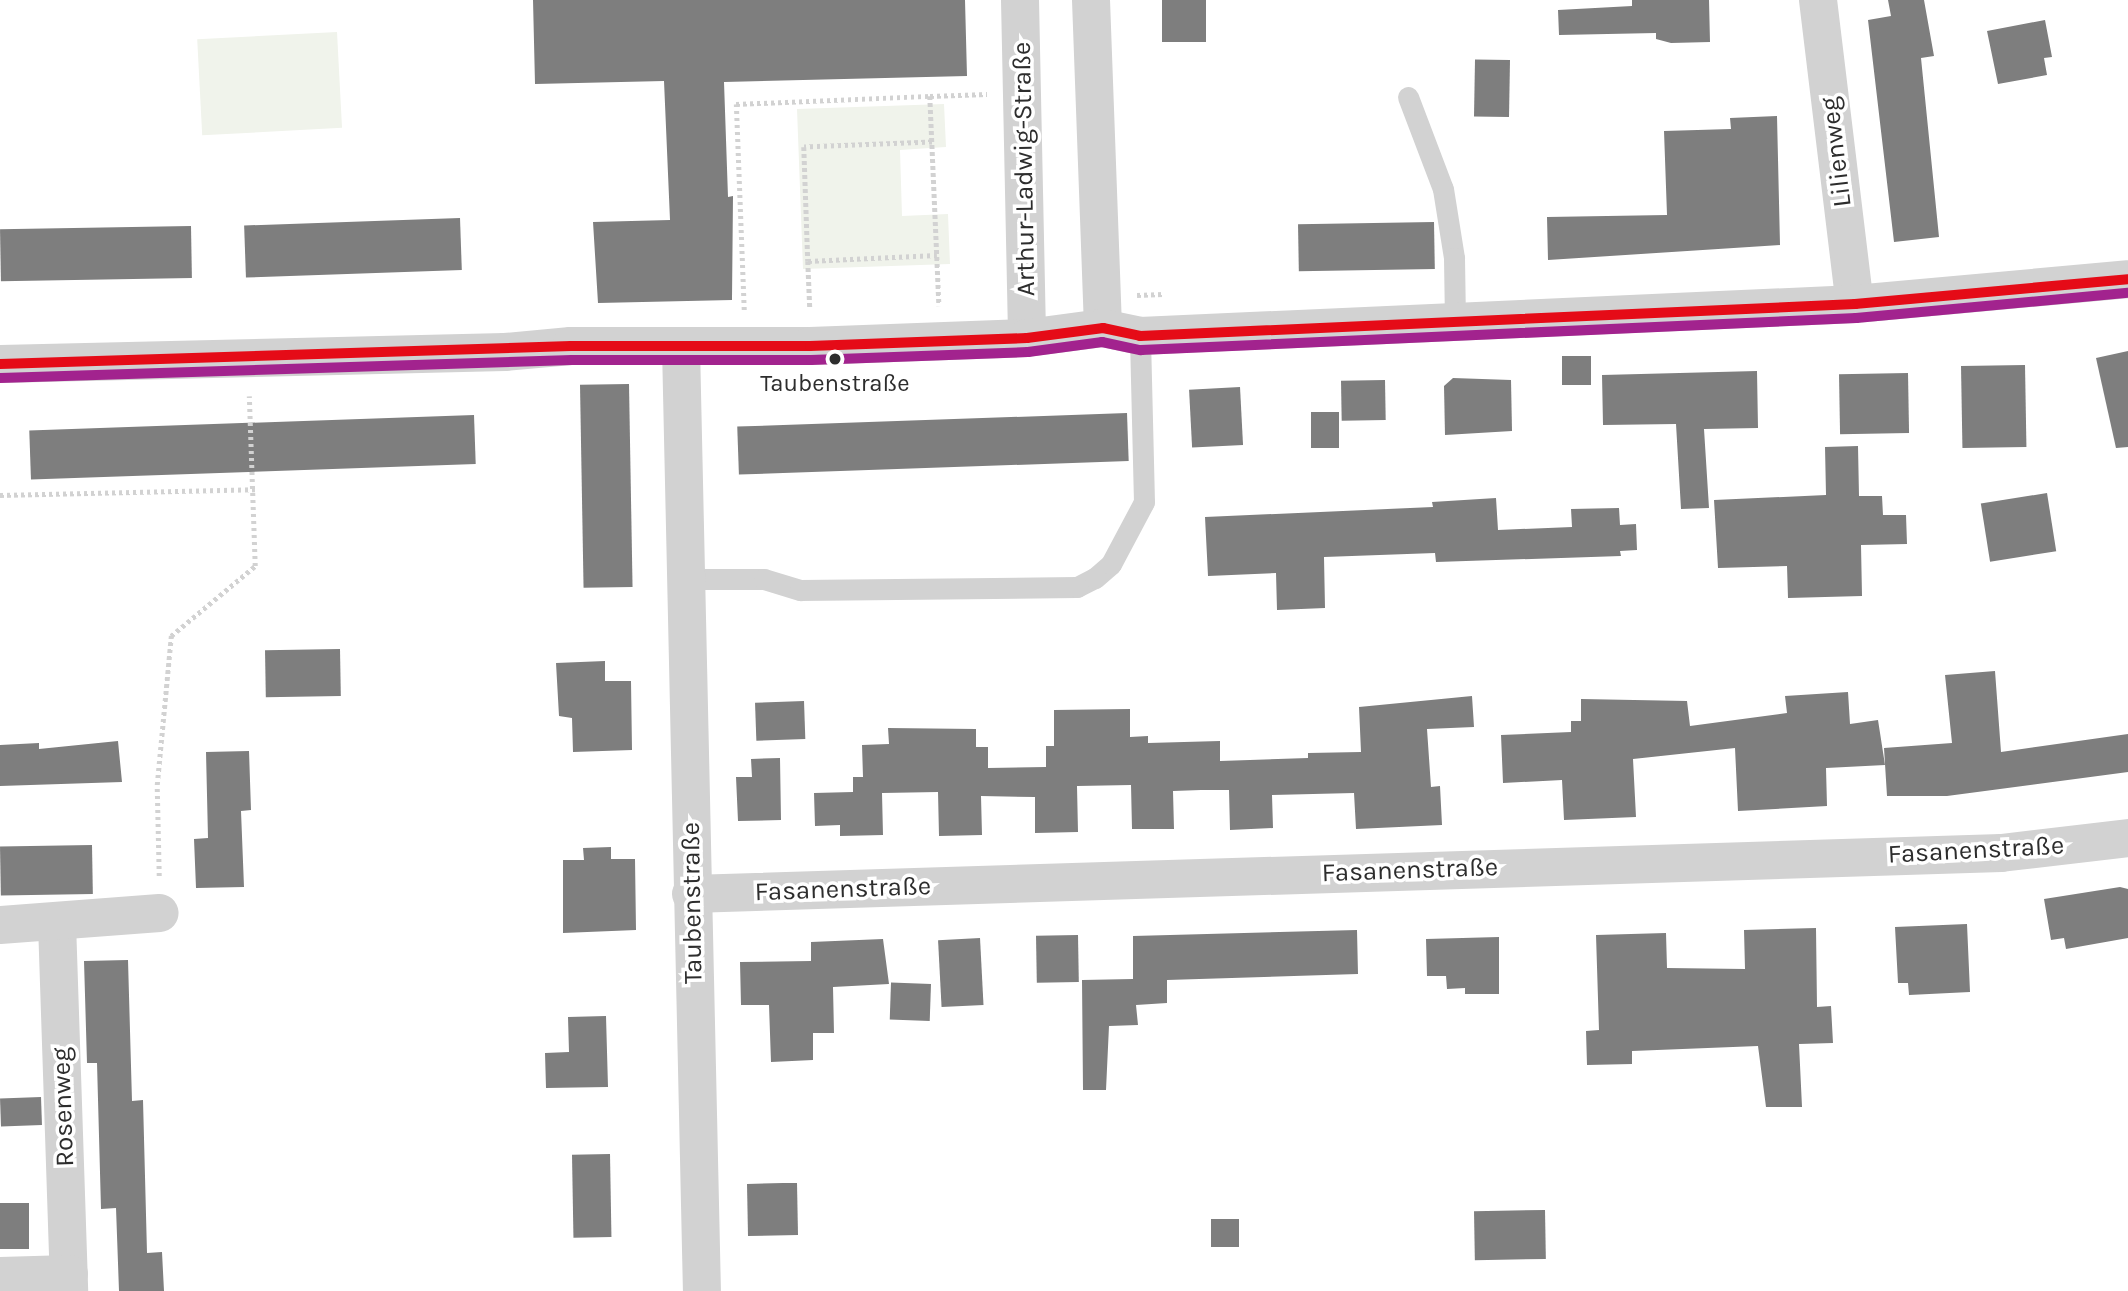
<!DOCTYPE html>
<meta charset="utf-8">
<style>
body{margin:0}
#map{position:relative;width:2128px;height:1291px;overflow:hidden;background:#fff;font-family:Karla,sans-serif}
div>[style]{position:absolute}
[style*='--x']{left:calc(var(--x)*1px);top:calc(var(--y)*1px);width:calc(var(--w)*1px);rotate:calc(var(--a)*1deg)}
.green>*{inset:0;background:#f0f3eb;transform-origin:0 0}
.building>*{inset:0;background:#7e7e7e;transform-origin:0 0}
.path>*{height:4.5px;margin-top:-2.25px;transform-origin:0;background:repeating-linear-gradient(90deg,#d2d2d2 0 3.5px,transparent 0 7px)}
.service>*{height:21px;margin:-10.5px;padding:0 10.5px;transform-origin:10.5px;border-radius:10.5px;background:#d2d2d2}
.minor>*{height:38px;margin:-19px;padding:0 19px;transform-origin:19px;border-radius:19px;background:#d2d2d2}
.bus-1>*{height:10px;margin:-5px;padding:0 5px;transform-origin:5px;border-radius:5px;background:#e50b17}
.bus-2>*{height:10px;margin:-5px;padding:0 5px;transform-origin:5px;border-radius:5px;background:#a2238e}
.dots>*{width:19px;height:19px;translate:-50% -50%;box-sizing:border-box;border:4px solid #fff;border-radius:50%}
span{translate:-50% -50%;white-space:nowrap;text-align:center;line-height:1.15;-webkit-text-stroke:7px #fff;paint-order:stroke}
.bus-label{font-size:24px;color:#2d2d2d}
.street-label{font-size:26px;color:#2d2d2d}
</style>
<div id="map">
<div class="green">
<div style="left:337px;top:32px;width:96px;height:140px;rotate:87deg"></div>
<div style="clip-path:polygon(944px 104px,946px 147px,900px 150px,902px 216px,948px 214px,950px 264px,803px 269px,797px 109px)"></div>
</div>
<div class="building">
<div style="clip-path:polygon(533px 0,965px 0,967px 76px,724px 82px,728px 197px,733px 196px,732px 300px,598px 303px,593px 222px,670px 220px,664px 81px,535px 84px)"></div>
<div style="left:1162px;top:0;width:44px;height:42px"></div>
<div style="clip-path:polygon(1632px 0,1709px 0,1710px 42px,1671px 43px,1656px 39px,1656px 33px,1559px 35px,1558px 10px,1632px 6px)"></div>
<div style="clip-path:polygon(1888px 0,1924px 0,1934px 56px,1921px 58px,1939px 237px,1894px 242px,1868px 20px,1891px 16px)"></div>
<div style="clip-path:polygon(2045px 20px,2052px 57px,2044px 58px,2047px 75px,1998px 84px,1987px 31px)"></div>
<div style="left:1510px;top:60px;width:57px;height:35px;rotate:91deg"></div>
<div style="clip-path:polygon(1777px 116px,1780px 245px,1548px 260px,1547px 217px,1667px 215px,1664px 131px,1731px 129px,1730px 118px)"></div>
<div style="left:460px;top:218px;width:52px;height:216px;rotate:88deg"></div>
<div style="left:1434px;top:222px;width:47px;height:136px;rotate:89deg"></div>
<div style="left:191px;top:226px;width:52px;height:191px;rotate:89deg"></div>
<div style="clip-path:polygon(2128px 351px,2128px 447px,2116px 448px,2096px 358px)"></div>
<div style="left:1562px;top:356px;width:29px;height:29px"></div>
<div style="left:2025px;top:365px;width:82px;height:64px;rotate:89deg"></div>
<div style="clip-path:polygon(1757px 371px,1758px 428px,1704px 429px,1709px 508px,1681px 509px,1676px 424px,1603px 425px,1602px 375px)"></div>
<div style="left:1908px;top:373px;width:60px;height:69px;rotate:89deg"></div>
<div style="clip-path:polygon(1453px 378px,1511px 380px,1512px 431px,1445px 435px,1444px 386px)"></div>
<div style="left:1385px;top:380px;width:40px;height:44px;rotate:89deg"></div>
<div style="left:629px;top:384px;width:203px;height:49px;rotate:89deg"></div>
<div style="left:1240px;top:387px;width:58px;height:51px;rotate:87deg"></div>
<div style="left:1311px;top:412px;width:28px;height:36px"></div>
<div style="left:1127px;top:413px;width:48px;height:390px;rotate:88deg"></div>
<div style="left:474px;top:415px;width:49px;height:445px;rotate:88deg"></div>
<div style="clip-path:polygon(1858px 446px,1859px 496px,1882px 496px,1883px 515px,1906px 515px,1907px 544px,1861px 545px,1862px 596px,1788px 598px,1787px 566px,1718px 568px,1714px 500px,1826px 495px,1825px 447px)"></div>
<div style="left:2047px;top:493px;width:59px;height:67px;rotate:81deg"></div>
<div style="clip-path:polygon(1496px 498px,1498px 530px,1572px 527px,1571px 509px,1619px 508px,1620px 525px,1636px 524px,1637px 550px,1620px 551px,1621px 556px,1436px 562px,1435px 553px,1324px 557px,1325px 608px,1277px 610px,1276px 573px,1208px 576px,1205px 517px,1433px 507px,1432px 502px)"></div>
<div style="left:340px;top:649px;width:47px;height:75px;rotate:89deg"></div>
<div style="clip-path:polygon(605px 661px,605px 681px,631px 681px,632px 750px,573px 752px,572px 718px,559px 716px,556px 663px)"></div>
<div style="clip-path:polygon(1995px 671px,2001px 752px,2128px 734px,2128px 772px,1947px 796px,1887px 796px,1884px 748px,1952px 743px,1945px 675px)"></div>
<div style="clip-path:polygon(1848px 692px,1850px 724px,1878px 720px,1885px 765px,1826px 768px,1827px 806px,1738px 811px,1735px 748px,1633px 759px,1636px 817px,1564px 820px,1562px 780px,1503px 783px,1501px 735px,1571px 732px,1571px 721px,1581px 721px,1581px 699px,1687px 701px,1690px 726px,1787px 713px,1785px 696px)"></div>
<div style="clip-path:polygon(1472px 696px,1474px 727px,1427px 729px,1431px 787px,1440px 786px,1442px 825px,1356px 829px,1354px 793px,1272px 795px,1273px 828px,1230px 830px,1229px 790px,1201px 790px,1173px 791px,1174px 829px,1132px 829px,1131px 785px,1077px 786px,1078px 832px,1035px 833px,1035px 797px,981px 796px,982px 835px,939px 836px,938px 792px,882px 793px,883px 835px,840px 836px,840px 825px,815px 826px,814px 793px,853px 792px,853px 777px,863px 777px,862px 745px,889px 744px,888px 728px,976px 729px,976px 747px,988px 747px,988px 768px,1046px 767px,1046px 746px,1054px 746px,1054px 710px,1130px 709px,1130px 737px,1148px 736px,1148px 743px,1220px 741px,1220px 761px,1308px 758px,1308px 753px,1361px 752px,1359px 707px)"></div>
<div style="left:804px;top:701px;width:38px;height:49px;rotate:88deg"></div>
<div style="clip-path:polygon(118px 741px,122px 782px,0 786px,0 745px,39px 743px,39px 749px)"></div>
<div style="clip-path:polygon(249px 751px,251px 810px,241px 811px,244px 887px,196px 888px,194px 839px,208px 838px,206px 752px)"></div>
<div style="clip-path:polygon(780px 758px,781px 820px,738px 821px,736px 777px,752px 777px,751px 759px)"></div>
<div style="left:92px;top:845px;width:49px;height:92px;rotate:89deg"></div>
<div style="clip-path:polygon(611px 847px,611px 859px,635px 859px,636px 930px,563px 933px,563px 860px,584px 860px,583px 848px)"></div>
<div style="clip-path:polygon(2120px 887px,2128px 889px,2128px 938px,2066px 949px,2064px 938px,2051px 940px,2044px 899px)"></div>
<div style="clip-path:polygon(1967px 924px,1970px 992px,1909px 995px,1908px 983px,1898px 983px,1895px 927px)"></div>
<div style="clip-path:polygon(1816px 928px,1817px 1007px,1831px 1006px,1833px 1043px,1799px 1044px,1802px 1107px,1766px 1107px,1758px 1046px,1632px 1051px,1632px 1064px,1587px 1065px,1586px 1031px,1599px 1030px,1596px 935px,1666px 933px,1667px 968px,1745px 969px,1744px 930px)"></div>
<div style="clip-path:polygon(1357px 930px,1358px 974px,1167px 980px,1167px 1003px,1136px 1005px,1138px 1025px,1109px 1026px,1106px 1090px,1083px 1090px,1082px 980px,1133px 979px,1133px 936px)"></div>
<div style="left:1078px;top:935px;width:47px;height:42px;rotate:89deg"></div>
<div style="clip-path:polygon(1499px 937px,1499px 994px,1465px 994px,1465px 988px,1447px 989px,1446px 976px,1427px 976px,1426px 939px)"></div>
<div style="left:980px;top:938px;width:67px;height:42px;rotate:87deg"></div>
<div style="clip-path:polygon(883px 939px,889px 984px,833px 987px,834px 1033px,813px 1033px,813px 1060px,771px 1062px,769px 1005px,741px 1005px,740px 962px,811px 961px,811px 942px)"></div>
<div style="clip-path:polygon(128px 960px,132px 1101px,143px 1100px,147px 1253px,162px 1252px,164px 1291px,119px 1291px,116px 1208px,101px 1209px,97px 1063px,87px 1063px,84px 961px)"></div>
<div style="left:931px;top:984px;width:37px;height:40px;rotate:92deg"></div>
<div style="clip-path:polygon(606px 1016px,608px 1087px,546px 1088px,545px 1053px,569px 1052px,568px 1017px)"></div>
<div style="left:41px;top:1097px;width:28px;height:41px;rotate:88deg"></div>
<div style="left:610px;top:1154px;width:83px;height:38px;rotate:89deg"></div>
<div style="clip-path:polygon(783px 1183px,797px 1183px,798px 1235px,748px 1236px,747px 1184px)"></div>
<div style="left:29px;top:1203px;width:46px;height:29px;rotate:90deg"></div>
<div style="left:1545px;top:1210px;width:49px;height:71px;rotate:89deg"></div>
<div style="left:1211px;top:1219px;width:28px;height:28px"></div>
</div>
<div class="path">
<div style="--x:930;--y:96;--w:57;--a:-2"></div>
<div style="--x:932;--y:142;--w:128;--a:177.8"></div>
<div style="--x:804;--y:147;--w:114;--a:88"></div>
<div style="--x:808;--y:261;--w:129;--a:-2.7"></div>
<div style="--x:808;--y:261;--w:48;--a:87.6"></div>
<div style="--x:1137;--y:295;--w:26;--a:-2"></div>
<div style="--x:744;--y:310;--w:206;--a:-92.2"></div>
<div style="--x:736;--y:104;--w:194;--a:-2.4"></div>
<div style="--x:930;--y:96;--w:210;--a:87.5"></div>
<div style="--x:0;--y:495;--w:255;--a:-1.3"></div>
<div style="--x:159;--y:876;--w:91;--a:-91.3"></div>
<div style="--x:157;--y:785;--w:150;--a:-84.6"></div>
<div style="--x:171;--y:636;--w:109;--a:-39.8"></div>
<div style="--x:255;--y:566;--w:170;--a:-92"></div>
</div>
<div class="service">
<div style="--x:1408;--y:97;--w:98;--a:69.2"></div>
<div style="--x:1443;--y:189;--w:70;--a:80.9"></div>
<div style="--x:1454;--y:258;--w:61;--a:89.1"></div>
<div style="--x:685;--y:579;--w:79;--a:0"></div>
<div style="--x:764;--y:579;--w:38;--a:17"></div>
<div style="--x:800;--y:590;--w:277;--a:-0.6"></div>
<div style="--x:1077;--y:587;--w:20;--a:-27"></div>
<div style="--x:1095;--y:578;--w:21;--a:-41"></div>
<div style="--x:1111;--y:564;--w:70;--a:-62"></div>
<div style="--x:1144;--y:502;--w:166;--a:-91.4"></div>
</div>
<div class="minor">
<div style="--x:1020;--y:0;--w:338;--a:88.8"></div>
<div style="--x:1091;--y:0;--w:328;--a:87.9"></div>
<div style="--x:1818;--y:0;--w:306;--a:83.1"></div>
<div style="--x:681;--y:347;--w:944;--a:88.73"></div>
<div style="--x:0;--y:364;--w:505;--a:-1.36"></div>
<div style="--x:505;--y:352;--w:66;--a:-5.2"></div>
<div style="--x:571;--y:346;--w:239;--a:0"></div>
<div style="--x:810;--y:346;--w:217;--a:-2.1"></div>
<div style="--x:1027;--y:338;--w:77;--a:-7.5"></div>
<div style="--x:1103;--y:328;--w:38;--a:12"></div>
<div style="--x:1140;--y:336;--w:716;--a:-2.56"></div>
<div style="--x:1855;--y:304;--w:274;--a:-5.2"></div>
<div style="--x:691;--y:894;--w:1311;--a:-1.79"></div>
<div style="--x:2001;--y:853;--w:128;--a:-6.7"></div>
<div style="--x:57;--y:923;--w:368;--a:88.1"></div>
<div style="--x:0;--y:925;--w:160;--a:-4.3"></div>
<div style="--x:0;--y:1276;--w:69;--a:-1.7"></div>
</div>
<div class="bus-1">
<div style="--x:0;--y:364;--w:571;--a:-1.81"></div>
<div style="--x:571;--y:346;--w:239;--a:0"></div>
<div style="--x:810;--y:346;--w:217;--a:-2.1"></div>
<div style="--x:1027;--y:338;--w:77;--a:-7.5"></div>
<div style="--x:1103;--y:328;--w:38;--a:12"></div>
<div style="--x:1140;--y:336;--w:716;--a:-2.56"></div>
<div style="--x:1855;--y:304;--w:274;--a:-5.2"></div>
</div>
<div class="bus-2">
<div style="--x:0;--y:378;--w:572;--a:-1.8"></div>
<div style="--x:572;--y:360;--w:239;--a:0"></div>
<div style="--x:811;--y:360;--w:217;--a:-2.1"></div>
<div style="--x:1028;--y:352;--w:75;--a:-7.7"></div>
<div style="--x:1102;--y:342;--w:40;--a:12"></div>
<div style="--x:1141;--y:350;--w:716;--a:-2.56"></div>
<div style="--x:1856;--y:318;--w:273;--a:-5.3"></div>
</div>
<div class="dots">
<div style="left:835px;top:359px;background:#2d2d2d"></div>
</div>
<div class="bus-label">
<span style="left:835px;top:384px">Taubenstraße</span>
</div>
<div class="street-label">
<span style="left:1836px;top:152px;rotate:-97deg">Lilienweg</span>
<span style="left:1024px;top:169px;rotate:-91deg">Arthur-Ladwig-Straße</span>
<span style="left:1976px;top:850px;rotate:-3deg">Fasanenstraße</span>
<span style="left:1410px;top:870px;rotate:-2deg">Fasanenstraße</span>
<span style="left:843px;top:889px;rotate:-2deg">Fasanenstraße</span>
<span style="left:692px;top:903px;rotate:-91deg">Taubenstraße</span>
<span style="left:63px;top:1107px;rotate:-92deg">Rosenweg</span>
</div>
</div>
